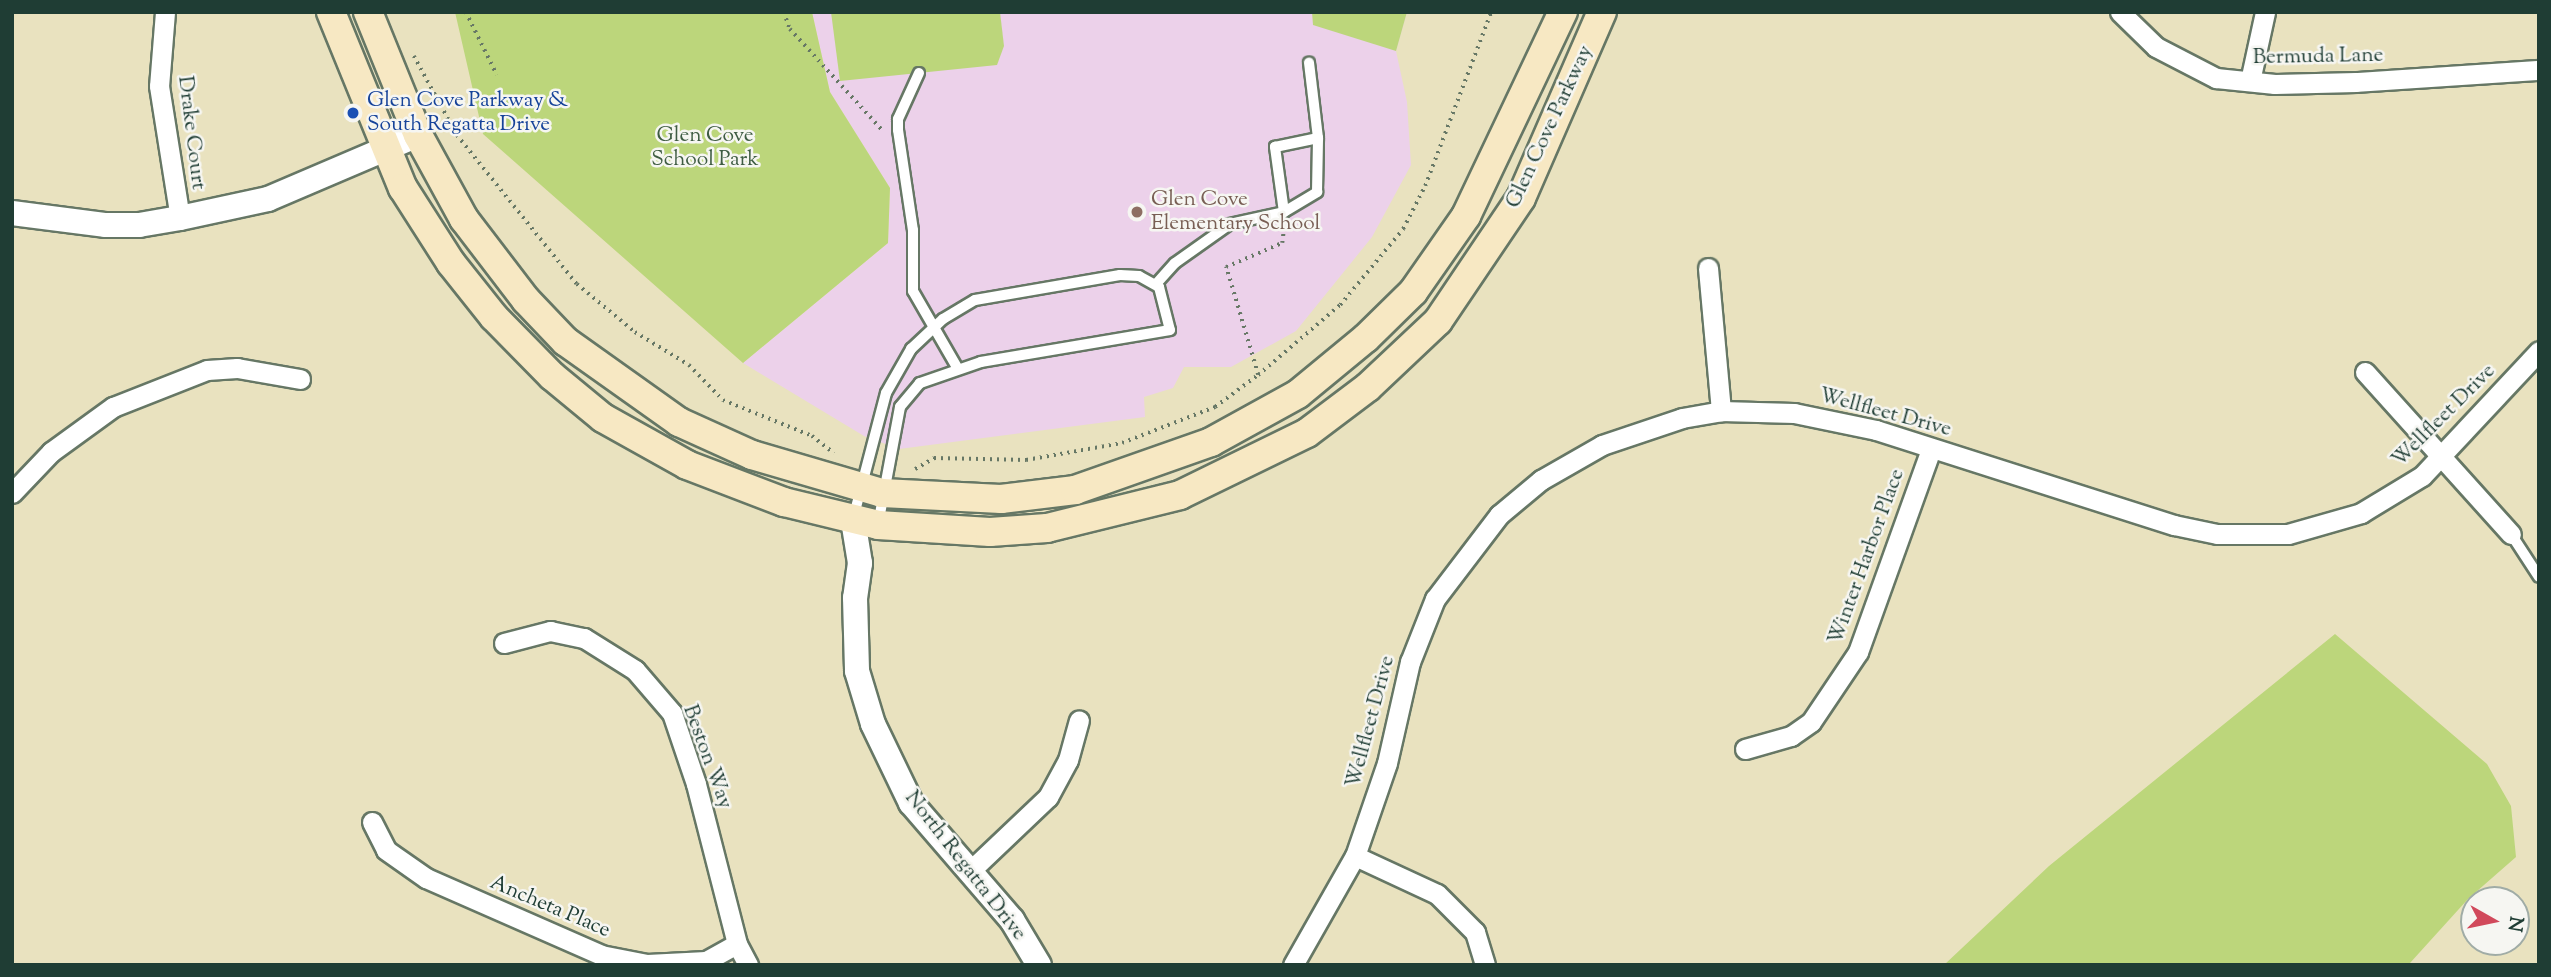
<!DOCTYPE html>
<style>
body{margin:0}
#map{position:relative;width:2551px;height:977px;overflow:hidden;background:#e9e2bf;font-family:"Sorts Mill Goudy",serif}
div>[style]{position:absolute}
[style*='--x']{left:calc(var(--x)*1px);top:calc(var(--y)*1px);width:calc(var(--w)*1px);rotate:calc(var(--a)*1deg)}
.built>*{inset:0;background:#ecd1ea}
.green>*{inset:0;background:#bcd67b}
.path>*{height:3.5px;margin-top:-1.75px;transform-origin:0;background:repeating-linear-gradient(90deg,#667765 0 2px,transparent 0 7px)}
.roads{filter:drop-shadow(2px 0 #667765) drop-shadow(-2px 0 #667765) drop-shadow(0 2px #667765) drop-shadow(0 -2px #667765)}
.service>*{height:10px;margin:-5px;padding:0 5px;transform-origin:5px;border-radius:5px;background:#fff}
.minor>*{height:19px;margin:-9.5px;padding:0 9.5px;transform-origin:9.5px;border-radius:9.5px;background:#fff}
.tertiary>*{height:24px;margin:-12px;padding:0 12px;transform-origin:12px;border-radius:12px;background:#fff}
.secondary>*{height:28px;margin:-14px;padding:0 14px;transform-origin:14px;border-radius:14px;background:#f7e8c3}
.dots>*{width:19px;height:19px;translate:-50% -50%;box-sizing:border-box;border:4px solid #f6f6f2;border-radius:50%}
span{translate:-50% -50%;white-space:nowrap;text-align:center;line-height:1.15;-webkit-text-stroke:5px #f6f6f2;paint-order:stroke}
.street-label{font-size:21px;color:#1f3d34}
.transit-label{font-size:21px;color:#164399}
.left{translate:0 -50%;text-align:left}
.park-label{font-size:21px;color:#3e5c42}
.education-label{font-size:21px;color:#785e54}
.frame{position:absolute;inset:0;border:14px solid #1f3d34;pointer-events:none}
.north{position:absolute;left:2460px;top:886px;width:70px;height:70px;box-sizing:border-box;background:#f6f6f2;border:2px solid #a0aca6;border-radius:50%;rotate:99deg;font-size:19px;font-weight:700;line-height:28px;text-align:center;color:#1f3d34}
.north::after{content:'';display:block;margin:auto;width:24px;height:32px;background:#d1495b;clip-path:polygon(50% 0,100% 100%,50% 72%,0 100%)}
</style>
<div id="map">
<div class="built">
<div style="clip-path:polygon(812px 12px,1407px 12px,1396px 51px,1407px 102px,1411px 165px,1372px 237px,1296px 331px,1231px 367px,1184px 367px,1173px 388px,1144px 397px,1145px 417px,899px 449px,864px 436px,743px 363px,888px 243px,890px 188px,830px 92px)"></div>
</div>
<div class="green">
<div style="clip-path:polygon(455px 12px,812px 12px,830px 92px,890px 188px,888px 243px,743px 363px,483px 134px)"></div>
<div style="clip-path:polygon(831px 12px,1000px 12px,1004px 46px,997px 65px,840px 81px)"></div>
<div style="clip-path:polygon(1312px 12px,1407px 12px,1396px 51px,1313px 25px)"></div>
<div style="clip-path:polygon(2335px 634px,2487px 764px,2511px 806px,2516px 857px,2468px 899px,2410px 963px,1944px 965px,2049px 866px)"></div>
</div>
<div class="path">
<div style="--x:466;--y:12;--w:70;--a:63.8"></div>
<div style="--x:784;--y:12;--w:18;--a:71"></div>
<div style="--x:790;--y:29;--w:138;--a:47.6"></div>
<div style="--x:414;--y:56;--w:90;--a:61.4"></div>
<div style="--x:457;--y:135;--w:191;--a:51.2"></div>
<div style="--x:577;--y:284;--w:75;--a:39.6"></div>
<div style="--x:635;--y:332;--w:63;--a:31.4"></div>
<div style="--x:689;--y:365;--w:49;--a:45.8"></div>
<div style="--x:723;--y:400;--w:96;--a:22"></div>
<div style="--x:812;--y:436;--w:28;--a:38"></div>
<div style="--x:1258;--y:375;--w:113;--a:-106.5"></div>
<div style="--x:1226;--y:267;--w:61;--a:-23.2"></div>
<div style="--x:1282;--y:243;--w:17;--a:-83"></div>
<div style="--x:915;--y:469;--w:22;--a:-30"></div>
<div style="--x:934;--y:458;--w:92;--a:1.2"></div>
<div style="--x:1026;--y:460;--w:97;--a:-10"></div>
<div style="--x:1122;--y:443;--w:100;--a:-21.2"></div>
<div style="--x:1215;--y:407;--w:54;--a:-36.7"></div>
<div style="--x:1258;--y:375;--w:108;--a:-40.5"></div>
<div style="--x:1340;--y:305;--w:99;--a:-50.3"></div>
<div style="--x:1403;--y:229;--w:48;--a:-62.9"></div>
<div style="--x:1425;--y:186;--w:186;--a:-69.2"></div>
</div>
<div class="roads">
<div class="service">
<div style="--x:919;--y:73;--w:51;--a:114.5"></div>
<div style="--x:898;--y:119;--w:11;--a:90"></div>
<div style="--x:898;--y:130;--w:101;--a:81.5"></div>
<div style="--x:913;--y:230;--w:61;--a:90"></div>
<div style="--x:913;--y:291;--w:90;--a:60"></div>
<div style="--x:1284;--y:212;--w:66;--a:-97.9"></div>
<div style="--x:1275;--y:147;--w:44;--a:-11.8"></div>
<div style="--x:1156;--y:284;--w:28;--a:-48"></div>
<div style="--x:1175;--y:263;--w:67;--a:-35.3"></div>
<div style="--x:1230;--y:224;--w:55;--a:-12.5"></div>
<div style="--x:1284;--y:212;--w:39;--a:-31"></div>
<div style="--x:1317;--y:192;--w:54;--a:-88.9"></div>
<div style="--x:1318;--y:138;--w:76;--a:-96.8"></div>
<div style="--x:854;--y:515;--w:126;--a:-75.3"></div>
<div style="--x:886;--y:393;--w:51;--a:-60.4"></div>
<div style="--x:911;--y:349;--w:44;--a:-43.2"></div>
<div style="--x:943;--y:319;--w:37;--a:-31"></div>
<div style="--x:975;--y:300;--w:147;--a:-9.8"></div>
<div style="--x:1120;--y:275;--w:19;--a:3"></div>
<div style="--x:1139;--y:276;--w:23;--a:29"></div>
<div style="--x:1159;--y:287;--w:44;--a:75.7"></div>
<div style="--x:1170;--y:330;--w:192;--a:170.4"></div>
<div style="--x:981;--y:362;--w:65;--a:161"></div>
<div style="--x:920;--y:383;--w:31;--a:130"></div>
<div style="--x:900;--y:407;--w:119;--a:100.6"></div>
<div style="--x:2511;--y:534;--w:51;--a:56.9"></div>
</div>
<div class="minor">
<div style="--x:165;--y:12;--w:74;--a:94.6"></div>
<div style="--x:159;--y:86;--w:134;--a:81"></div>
<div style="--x:2120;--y:12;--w:50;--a:44.2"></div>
<div style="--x:2156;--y:47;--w:68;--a:27.3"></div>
<div style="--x:2216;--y:78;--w:59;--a:5.8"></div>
<div style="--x:2275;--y:84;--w:81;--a:-1.4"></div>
<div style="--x:2356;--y:82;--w:183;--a:-3.8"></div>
<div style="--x:2250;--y:81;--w:71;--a:-77.7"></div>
<div style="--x:1708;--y:268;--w:144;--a:84.8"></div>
<div style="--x:2365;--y:372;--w:218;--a:48"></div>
<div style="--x:12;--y:493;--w:57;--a:-46.4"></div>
<div style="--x:51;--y:452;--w:77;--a:-36"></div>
<div style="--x:113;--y:407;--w:101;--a:-21.5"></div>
<div style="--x:207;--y:370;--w:30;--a:-4"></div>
<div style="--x:237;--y:368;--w:64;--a:9.9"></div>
<div style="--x:504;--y:643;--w:48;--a:-14.6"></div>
<div style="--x:550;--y:631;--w:35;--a:12"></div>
<div style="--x:584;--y:638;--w:60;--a:32.1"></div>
<div style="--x:635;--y:670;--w:57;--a:49.3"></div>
<div style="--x:672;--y:713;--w:75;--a:71.3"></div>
<div style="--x:696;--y:784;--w:165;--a:75.6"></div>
<div style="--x:737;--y:944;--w:24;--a:62"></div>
<div style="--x:1745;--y:749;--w:48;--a:-15.8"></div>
<div style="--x:1791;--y:736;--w:24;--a:-35"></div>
<div style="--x:1811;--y:722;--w:84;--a:-56.1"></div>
<div style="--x:1858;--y:652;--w:216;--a:-70.2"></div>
<div style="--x:372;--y:822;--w:31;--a:63"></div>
<div style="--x:386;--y:850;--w:49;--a:35"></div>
<div style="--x:426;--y:878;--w:191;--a:23.7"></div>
<div style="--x:601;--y:955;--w:47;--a:11.1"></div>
<div style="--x:647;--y:964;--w:59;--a:-2.9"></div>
<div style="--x:706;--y:961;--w:35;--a:-29"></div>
<div style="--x:1355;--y:856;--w:90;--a:24.9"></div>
<div style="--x:1437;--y:894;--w:54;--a:45"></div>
<div style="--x:1475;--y:932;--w:34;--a:73"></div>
<div style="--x:969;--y:872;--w:109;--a:-43.5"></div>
<div style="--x:1048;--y:797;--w:42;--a:-61.6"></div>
<div style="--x:1068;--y:760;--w:41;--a:-74.6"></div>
<div style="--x:1293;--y:965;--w:125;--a:-60.4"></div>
<div style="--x:1355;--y:856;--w:98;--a:-71"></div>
<div style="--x:1387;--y:763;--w:104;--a:-77.2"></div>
<div style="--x:1410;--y:662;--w:68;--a:-68.4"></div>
<div style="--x:1435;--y:599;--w:106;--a:-52.7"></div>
<div style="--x:1499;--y:515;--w:55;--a:-39.8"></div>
<div style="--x:1541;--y:480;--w:70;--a:-29.8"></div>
<div style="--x:1602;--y:445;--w:84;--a:-18.6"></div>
<div style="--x:1682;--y:418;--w:40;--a:-10"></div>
<div style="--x:1721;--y:411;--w:73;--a:1.6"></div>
<div style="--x:1794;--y:413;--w:84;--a:11.7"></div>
<div style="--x:1876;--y:430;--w:313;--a:17.7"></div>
<div style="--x:2174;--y:525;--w:44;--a:11.8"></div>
<div style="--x:2217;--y:534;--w:71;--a:0"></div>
<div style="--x:2288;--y:534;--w:76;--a:-16"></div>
<div style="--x:2361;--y:513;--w:71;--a:-31.2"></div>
<div style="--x:2422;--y:476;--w:171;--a:-46.9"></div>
</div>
<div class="tertiary">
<div style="--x:12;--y:213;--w:95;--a:7.3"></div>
<div style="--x:106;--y:225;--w:33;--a:0"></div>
<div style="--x:139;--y:225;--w:42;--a:-9.7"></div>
<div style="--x:180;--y:218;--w:90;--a:-12.2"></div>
<div style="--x:268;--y:199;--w:163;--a:-23.1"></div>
<div style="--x:853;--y:520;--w:44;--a:80.8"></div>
<div style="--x:860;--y:563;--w:35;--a:98"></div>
<div style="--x:855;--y:598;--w:73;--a:88.4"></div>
<div style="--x:857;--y:671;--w:55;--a:73.2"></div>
<div style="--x:873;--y:724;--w:88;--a:64.3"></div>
<div style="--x:911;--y:803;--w:155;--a:49.2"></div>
<div style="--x:1012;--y:920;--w:52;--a:59"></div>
</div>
<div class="secondary">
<div style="--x:331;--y:12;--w:190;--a:67.8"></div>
<div style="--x:403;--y:188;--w:89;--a:57.4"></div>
<div style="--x:451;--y:263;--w:69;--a:51.5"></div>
<div style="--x:494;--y:317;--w:83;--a:45.5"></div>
<div style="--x:552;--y:376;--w:66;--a:39.5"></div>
<div style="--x:603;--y:418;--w:96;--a:29.2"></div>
<div style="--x:687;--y:465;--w:104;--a:20.9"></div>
<div style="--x:784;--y:502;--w:97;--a:13.7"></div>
<div style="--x:878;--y:525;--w:112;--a:3.6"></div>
<div style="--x:990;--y:532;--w:57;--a:-4"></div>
<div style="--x:1047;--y:528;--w:137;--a:-13.9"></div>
<div style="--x:1180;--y:495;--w:141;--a:-26"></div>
<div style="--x:1307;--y:433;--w:76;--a:-37"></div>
<div style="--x:1368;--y:387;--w:96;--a:-43.3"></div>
<div style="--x:1438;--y:321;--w:148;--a:-56"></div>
<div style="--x:1521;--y:198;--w:203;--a:-66.5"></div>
<div style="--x:368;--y:12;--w:133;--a:67.9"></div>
<div style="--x:418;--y:135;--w:96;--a:61.3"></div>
<div style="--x:464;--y:219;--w:102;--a:52.6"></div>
<div style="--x:526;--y:300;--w:57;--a:46.4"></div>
<div style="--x:565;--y:341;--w:140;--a:35.4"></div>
<div style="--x:679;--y:422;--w:80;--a:24.3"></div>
<div style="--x:752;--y:455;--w:135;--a:16.3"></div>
<div style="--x:882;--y:493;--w:119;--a:2.9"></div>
<div style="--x:1001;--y:499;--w:75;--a:-6.9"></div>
<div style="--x:1075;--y:490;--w:144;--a:-19.4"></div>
<div style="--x:1211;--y:442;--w:99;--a:-28.9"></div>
<div style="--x:1298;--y:394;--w:88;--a:-39.5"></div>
<div style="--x:1366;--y:338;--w:66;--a:-44.4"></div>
<div style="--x:1413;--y:292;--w:93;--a:-55.1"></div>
<div style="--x:1466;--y:216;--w:226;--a:-64.6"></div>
</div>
</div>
<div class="dots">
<div style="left:353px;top:113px;background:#1a4fb4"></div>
<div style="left:1137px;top:212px;background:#8d6e63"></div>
</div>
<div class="street-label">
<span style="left:2318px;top:57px;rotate:-1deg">Bermuda Lane</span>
<span style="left:1550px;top:127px;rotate:-65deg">Glen Cove Parkway</span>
<span style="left:191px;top:133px;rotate:83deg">Drake Court</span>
<span style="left:1885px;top:413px;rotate:15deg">Wellfleet Drive</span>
<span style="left:2444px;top:416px;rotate:-45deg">Wellfleet Drive</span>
<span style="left:1867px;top:557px;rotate:-70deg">Winter Harbor Place</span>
<span style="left:1371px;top:722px;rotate:-75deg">Wellfleet Drive</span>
<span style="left:707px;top:757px;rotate:70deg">Beston Way</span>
<span style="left:965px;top:866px;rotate:52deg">North Regatta Drive</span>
<span style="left:550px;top:907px;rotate:23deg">Ancheta Place</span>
</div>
<div class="transit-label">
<span class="left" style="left:367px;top:113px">Glen Cove Parkway &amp;<br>South Regatta Drive</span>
</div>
<div class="park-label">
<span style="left:705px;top:148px">Glen Cove<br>School Park</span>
</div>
<div class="education-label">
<span class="left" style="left:1151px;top:212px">Glen Cove<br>Elementary School</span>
</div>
<div class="frame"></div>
<div class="north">N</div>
</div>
